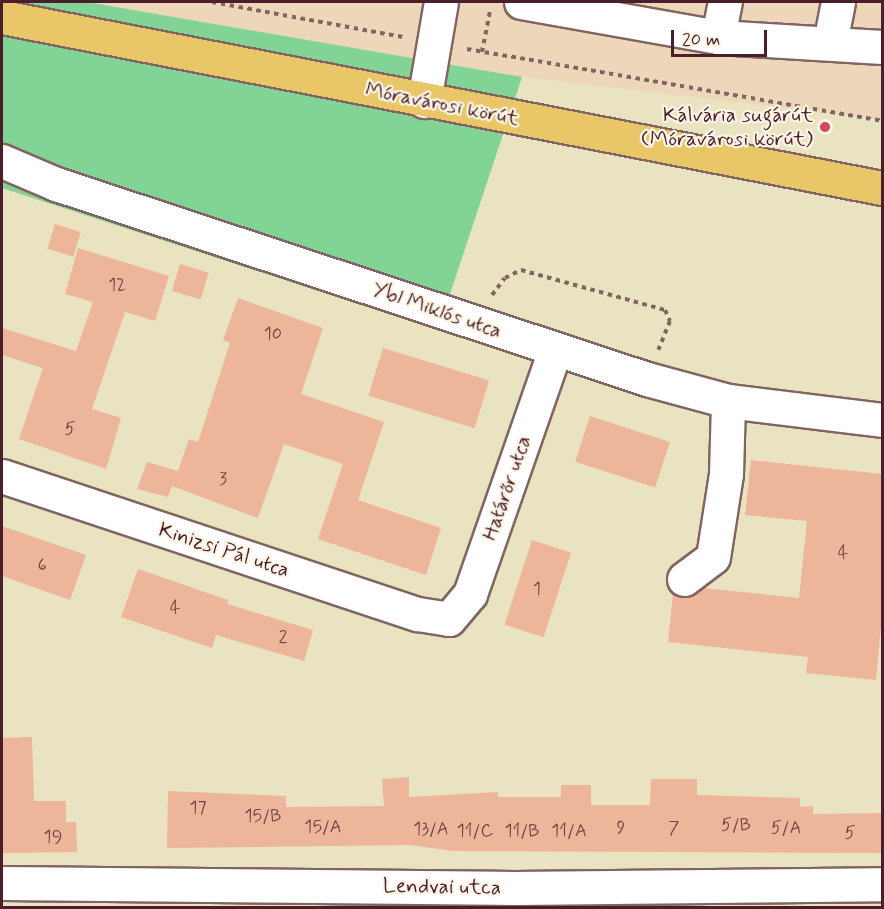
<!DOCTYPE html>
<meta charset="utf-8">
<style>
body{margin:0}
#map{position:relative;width:884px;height:909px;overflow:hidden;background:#e9e3c1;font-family:Mynerve,sans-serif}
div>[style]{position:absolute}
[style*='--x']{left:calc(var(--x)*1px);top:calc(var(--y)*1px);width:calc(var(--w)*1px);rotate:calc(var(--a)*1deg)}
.built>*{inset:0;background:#eed6bb}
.green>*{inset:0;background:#82d496}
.building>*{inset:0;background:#edb59a;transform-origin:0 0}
.path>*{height:4px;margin-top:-2px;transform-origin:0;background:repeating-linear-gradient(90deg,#826460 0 4.5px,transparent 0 9px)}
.roads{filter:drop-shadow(2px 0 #826460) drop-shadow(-2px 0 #826460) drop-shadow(0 2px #826460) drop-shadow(0 -2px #826460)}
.minor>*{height:33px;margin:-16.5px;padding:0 16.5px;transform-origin:16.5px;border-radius:16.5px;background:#fff}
.major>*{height:33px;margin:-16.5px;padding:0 16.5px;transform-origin:16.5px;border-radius:16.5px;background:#e9c769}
.dots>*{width:16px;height:16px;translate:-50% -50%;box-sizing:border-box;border:3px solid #fcf5e5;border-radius:50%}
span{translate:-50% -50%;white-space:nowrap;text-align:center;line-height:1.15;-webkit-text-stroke:4.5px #fcf5e5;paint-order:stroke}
.number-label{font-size:18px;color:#734447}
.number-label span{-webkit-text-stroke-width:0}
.street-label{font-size:21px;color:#4a1f2b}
.poi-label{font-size:21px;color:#4a1f2b}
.right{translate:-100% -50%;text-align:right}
.frame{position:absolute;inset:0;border:3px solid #4a1f2b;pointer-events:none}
.scale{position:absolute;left:671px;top:30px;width:96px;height:27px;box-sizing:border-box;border:3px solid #4a1f2b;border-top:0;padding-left:8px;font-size:18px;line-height:21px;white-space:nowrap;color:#4a1f2b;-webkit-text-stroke:4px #fcf5e5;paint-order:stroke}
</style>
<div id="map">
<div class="built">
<div style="clip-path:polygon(87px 2px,882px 2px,882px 119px,522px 77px)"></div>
</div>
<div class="green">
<div style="clip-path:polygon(2px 2px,87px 2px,522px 77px,438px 330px,2px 188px)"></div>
</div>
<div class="building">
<div style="left:55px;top:224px;width:27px;height:26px;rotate:17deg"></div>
<div style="clip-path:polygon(78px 248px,169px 276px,155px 321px,125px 312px,92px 409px,121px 418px,106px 469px,19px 439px,43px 368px,2px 355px,2px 328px,76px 351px,93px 302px,65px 294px)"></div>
<div style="left:180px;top:264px;width:30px;height:28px;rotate:17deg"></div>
<div style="clip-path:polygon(238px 298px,323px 328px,301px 394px,384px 422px,358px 500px,441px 528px,426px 575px,318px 539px,343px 464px,284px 444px,258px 518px,172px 486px,168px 497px,137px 489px,147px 462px,178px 471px,189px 439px,198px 442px,230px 343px,223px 340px)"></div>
<div style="left:383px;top:348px;width:111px;height:50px;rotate:17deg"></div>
<div style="left:590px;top:416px;width:84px;height:48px;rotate:18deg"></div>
<div style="clip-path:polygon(751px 460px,882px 474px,882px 615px,876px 680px,806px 673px,808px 657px,668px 642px,673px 594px,687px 597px,703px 588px,799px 598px,807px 521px,745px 515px)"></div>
<div style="clip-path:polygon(2px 526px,86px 555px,70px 600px,2px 576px)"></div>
<div style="left:532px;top:540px;width:41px;height:89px;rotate:18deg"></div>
<div style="clip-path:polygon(138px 569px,228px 600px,227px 604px,313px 630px,304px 661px,216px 635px,212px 648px,121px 617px)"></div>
<div style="clip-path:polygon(32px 737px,34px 801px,66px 801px,66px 822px,76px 822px,77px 852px,2px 853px,2px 738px)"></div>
<div style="clip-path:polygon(409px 777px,409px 797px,498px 792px,498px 797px,561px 797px,561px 785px,591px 785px,591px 805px,650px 805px,651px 779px,697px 779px,697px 795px,800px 798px,800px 807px,813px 806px,813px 814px,882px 813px,882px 853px,453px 851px,410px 845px,167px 848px,168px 791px,286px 796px,286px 807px,384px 806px,382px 779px)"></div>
</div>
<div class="path">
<div style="--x:212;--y:2;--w:194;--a:10.4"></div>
<div style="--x:467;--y:49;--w:421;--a:9.8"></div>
<div style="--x:482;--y:52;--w:42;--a:-79"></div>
<div style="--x:492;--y:295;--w:21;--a:-53"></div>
<div style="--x:505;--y:278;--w:18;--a:-27"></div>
<div style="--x:521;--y:270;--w:149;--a:15.5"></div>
<div style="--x:665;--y:310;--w:12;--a:66"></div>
<div style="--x:670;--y:321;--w:31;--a:112"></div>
</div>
<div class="roads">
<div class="minor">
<div style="--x:521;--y:2;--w:200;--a:10.1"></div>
<div style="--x:718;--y:37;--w:164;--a:3.5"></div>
<div style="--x:718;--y:37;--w:36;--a:-79"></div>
<div style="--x:830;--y:43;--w:42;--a:-79"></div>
<div style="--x:424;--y:101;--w:100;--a:-80.3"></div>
<div style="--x:2;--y:161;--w:59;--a:23.1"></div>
<div style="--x:56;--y:184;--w:622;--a:18.26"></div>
<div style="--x:647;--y:379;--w:84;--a:15.2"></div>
<div style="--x:728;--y:401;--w:155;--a:7"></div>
<div style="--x:2;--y:476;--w:438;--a:18.4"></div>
<div style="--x:418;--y:614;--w:31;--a:9"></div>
<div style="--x:449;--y:619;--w:33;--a:-50"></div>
<div style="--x:470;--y:594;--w:258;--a:-70.8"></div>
<div style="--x:684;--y:579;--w:36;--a:-37"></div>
<div style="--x:713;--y:557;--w:84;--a:-81.1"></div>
<div style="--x:726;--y:474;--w:73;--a:-88.4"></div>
<div style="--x:2;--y:883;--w:512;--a:0.56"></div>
<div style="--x:514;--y:888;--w:368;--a:-0.6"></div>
</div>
<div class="major">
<div style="--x:2;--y:17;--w:896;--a:11"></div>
</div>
</div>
<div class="dots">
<div style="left:825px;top:127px;background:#d1495b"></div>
</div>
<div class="number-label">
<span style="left:117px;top:285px">12</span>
<span style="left:273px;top:334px">10</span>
<span style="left:70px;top:429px">5</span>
<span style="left:223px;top:479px">3</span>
<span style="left:843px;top:553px">4</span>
<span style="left:42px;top:565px">6</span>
<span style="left:537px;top:589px">1</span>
<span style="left:175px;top:608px">4</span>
<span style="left:283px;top:637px">2</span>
<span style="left:198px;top:808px">17</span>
<span style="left:263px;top:816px">15/B</span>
<span style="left:736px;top:825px">5/B</span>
<span style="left:323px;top:827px">15/A</span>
<span style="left:621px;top:828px">9</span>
<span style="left:674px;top:828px">7</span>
<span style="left:786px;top:828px">5/A</span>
<span style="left:431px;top:829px">13/A</span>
<span style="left:475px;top:831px">11/C</span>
<span style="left:522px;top:831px">11/B</span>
<span style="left:569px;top:831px">11/A</span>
<span style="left:850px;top:833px">5</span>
<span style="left:53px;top:837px">19</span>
</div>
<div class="street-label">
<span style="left:442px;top:104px;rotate:11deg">Móravárosi körút</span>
<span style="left:437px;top:310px;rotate:19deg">Ybl Miklós utca</span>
<span style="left:507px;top:488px;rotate:-71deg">Határőr utca</span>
<span style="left:224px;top:550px;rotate:18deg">Kinizsi Pál utca</span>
<span style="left:442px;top:887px;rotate:1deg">Lendvai utca</span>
</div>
<div class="poi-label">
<span class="right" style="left:813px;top:127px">Kálvária sugárút<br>(Móravárosi körút)</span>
</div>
<div class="frame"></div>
<div class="scale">20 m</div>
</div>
